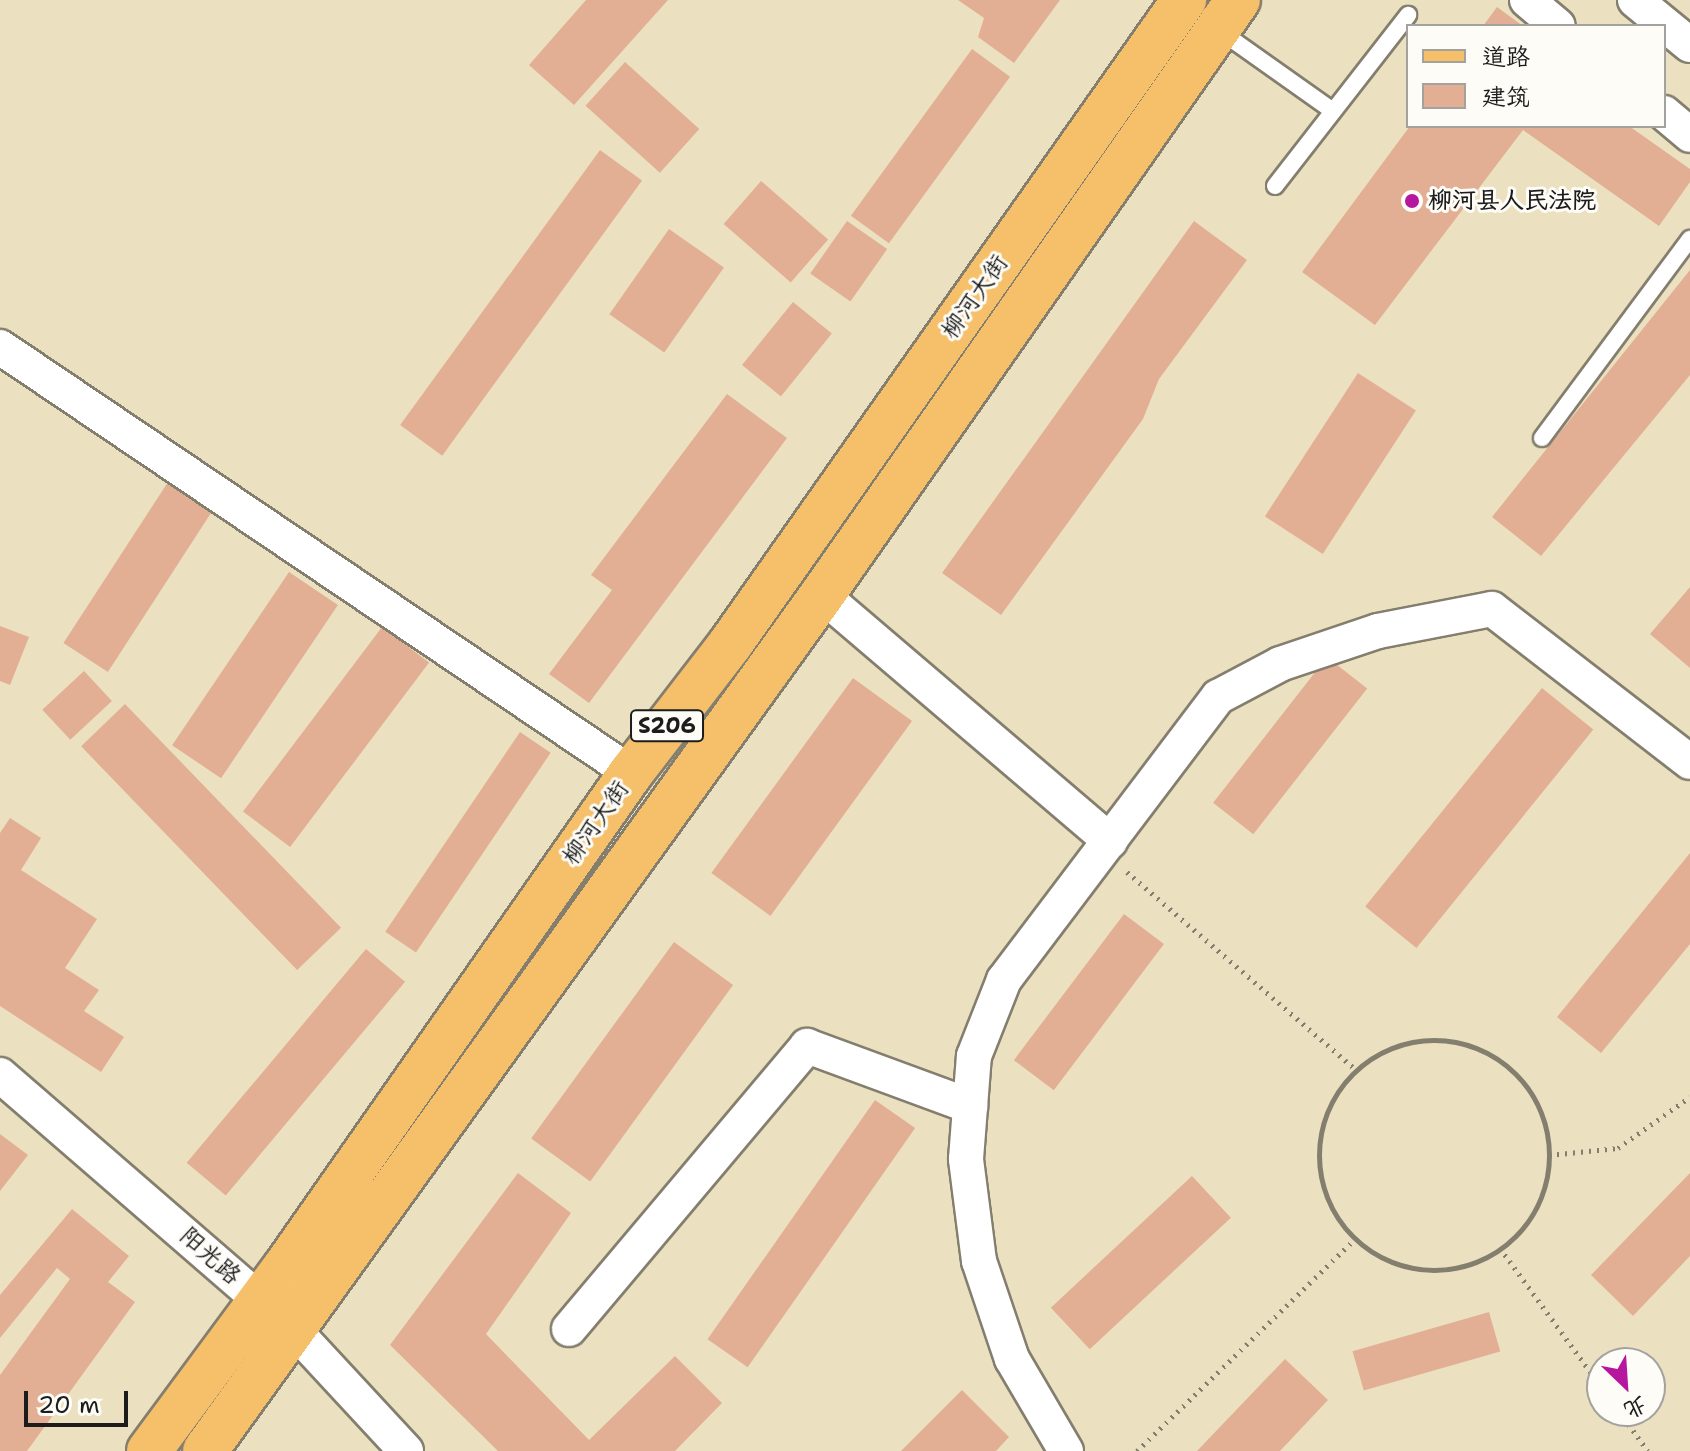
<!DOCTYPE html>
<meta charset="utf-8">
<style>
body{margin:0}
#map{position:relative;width:1690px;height:1451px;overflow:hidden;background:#ebe1c0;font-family:"Shantell Sans","LXGW WenKai TC",sans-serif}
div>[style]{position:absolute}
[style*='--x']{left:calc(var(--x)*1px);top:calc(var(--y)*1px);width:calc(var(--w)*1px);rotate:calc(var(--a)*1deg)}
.building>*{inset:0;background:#e3af94;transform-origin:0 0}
.path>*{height:5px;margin-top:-2.5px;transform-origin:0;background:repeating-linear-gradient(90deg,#847e6e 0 2px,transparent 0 8px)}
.path>.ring{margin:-2.5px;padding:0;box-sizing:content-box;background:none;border:5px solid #847e6e;border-radius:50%}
.roads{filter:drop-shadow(2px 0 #847e6e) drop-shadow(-2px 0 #847e6e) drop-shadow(0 2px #847e6e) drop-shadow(0 -2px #847e6e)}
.lane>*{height:16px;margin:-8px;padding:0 8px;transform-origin:8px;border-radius:8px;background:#fff}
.street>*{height:34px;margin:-17px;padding:0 17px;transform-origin:17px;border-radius:17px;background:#fff}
.primary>*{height:44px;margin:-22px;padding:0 22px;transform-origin:22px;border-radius:22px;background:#f6c06b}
.dots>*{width:22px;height:22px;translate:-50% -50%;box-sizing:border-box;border:4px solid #fdfcf7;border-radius:50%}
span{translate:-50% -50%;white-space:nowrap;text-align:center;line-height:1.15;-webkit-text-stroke:6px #fdfcf7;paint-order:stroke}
.shield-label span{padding:2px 6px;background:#fdfcf7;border:2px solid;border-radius:6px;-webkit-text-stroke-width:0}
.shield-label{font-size:22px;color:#1c1c1c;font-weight:700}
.poi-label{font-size:24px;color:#1c1c1c;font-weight:700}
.left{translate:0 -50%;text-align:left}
.street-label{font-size:24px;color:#1c1c1c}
.legend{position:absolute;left:1406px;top:24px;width:260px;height:104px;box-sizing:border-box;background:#fdfcf7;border:2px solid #a3a29f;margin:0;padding:10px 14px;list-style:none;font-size:24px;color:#1c1c1c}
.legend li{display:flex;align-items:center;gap:16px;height:40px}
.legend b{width:40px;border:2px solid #a3a29f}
.north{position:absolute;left:1586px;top:1347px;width:80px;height:80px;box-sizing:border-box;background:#fdfcf7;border:2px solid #a3a29f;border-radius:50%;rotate:155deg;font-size:22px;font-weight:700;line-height:32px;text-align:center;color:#1c1c1c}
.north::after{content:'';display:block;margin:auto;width:28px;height:36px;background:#b5179e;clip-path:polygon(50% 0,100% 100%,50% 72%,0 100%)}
.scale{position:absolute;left:24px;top:1391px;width:104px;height:36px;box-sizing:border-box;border:4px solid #1c1c1c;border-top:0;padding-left:10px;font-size:24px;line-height:28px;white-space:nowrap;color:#1c1c1c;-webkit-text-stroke:6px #fdfcf7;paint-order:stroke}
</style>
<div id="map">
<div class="building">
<div style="clip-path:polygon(586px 0,668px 0,574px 105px,529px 65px)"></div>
<div style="clip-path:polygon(958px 0,1060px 0,1014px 63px,978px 37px,984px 18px)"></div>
<div style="clip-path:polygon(1497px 7px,1523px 26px,1483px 26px)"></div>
<div style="left:972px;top:49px;width:47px;height:206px;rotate:36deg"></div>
<div style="left:625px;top:62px;width:100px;height:59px;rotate:42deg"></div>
<div style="clip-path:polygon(1410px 126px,1629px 126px,1690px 169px,1690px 182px,1659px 226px,1523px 130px,1375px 325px,1302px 272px)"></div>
<div style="left:600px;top:150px;width:52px;height:340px;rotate:36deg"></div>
<div style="left:761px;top:181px;width:89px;height:57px;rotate:41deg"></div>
<div style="left:847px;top:221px;width:49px;height:64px;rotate:35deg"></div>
<div style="clip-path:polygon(1194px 221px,1247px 260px,1159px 379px,1143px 419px,1001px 615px,942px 573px)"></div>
<div style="left:669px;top:229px;width:67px;height:104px;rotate:35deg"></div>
<div style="clip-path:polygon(1690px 270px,1690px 375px,1541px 556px,1492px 517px)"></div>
<div style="left:793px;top:302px;width:50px;height:81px;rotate:39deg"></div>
<div style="left:1358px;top:373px;width:69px;height:171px;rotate:33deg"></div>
<div style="clip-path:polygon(727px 394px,787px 438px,589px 703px,549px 674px,612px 590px,591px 575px)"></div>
<div style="left:168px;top:482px;width:53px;height:192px;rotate:33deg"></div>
<div style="left:289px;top:572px;width:59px;height:209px;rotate:34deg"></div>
<div style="clip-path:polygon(1690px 587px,1690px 668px,1650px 634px)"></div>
<div style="clip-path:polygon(0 626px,29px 637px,10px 685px,0 681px)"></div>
<div style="left:382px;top:627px;width:59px;height:231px;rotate:37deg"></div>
<div style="left:1327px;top:657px;width:51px;height:185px;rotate:38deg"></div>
<div style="left:84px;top:671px;width:41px;height:57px;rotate:47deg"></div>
<div style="left:853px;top:678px;width:73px;height:241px;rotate:36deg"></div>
<div style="left:1542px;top:688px;width:66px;height:281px;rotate:39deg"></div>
<div style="left:125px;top:704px;width:311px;height:61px;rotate:46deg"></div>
<div style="left:520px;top:732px;width:37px;height:241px;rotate:34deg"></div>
<div style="clip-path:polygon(10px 818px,41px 838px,21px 870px,97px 919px,65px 968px,99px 990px,84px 1011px,124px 1037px,101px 1072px,0 1006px,0 833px)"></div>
<div style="clip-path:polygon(1690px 853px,1690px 944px,1601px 1053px,1557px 1017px)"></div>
<div style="left:1124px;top:914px;width:50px;height:183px;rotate:37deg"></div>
<div style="left:674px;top:942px;width:73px;height:243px;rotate:36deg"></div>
<div style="left:366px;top:949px;width:51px;height:279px;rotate:40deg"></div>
<div style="left:875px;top:1100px;width:49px;height:292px;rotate:35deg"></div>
<div style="clip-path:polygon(0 1134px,28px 1155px,0 1191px)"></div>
<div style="clip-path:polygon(518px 1173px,571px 1213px,486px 1334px,589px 1440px,675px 1356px,722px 1403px,675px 1451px,498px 1451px,390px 1345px)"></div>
<div style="clip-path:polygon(1690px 1173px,1690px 1256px,1633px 1316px,1591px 1275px)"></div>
<div style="left:1192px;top:1176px;width:57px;height:193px;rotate:47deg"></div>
<div style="clip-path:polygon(72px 1209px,129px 1256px,108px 1282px,135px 1302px,27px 1451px,0 1451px,0 1375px,70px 1279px,57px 1268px,0 1338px,0 1295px)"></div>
<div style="left:1489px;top:1312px;width:41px;height:142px;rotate:74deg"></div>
<div style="clip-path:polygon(1285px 1359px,1328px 1400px,1280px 1451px,1197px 1451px)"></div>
<div style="clip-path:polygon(962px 1390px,1009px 1437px,996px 1451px,901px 1451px)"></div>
</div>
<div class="path">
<div style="--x:1127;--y:872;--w:303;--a:40.8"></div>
<div class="ring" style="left:1319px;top:1040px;width:225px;height:225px"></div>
<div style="--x:1549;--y:1155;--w:69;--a:-5.8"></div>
<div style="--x:1618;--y:1148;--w:88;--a:-35.3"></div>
<div style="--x:1500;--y:1248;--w:173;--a:53.9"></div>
<div style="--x:1619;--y:1411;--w:49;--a:54.1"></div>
<div style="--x:1137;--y:1451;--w:305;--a:-44.2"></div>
</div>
<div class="roads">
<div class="lane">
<div style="--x:1220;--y:31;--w:138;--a:35.3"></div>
<div style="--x:1275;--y:186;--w:217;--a:-52.1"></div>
<div style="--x:1542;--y:438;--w:248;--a:-53.4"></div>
</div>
<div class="street">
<div style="--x:1527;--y:0;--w:40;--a:40"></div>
<div style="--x:1635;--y:0;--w:71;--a:39.3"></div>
<div style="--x:1664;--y:113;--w:34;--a:40"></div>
<div style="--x:0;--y:347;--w:761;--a:34.02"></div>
<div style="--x:822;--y:595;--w:379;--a:40.5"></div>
<div style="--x:0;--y:1075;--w:389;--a:40.9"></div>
<div style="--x:294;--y:1330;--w:165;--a:47.2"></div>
<div style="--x:569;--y:1329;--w:370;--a:-49.9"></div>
<div style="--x:807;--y:1046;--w:174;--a:20.2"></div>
<div style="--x:1066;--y:1451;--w:107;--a:-120.4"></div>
<div style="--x:1012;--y:1359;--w:103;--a:-108.6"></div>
<div style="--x:979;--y:1261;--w:103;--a:-97.3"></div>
<div style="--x:966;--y:1159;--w:103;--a:-85.6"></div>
<div style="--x:974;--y:1056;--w:82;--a:-68.5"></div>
<div style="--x:1004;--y:980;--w:355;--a:-52.9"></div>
<div style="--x:1218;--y:697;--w:70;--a:-28"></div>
<div style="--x:1280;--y:664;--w:103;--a:-18.6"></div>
<div style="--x:1378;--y:631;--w:116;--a:-10.9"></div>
<div style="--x:1492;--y:609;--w:250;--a:37.7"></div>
</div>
<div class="primary">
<div style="--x:149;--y:1451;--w:230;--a:-53.5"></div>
<div style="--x:286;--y:1266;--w:602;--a:-55.02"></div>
<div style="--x:631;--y:773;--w:164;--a:-52.4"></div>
<div style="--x:731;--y:643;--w:787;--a:-54.83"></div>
<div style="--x:205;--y:1451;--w:1055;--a:-54.22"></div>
<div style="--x:822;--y:595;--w:726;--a:-55.04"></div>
</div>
</div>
<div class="dots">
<div style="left:1412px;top:201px;background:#b5179e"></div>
</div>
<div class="shield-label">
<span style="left:667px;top:726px">S206</span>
</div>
<div class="poi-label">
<span class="left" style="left:1428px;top:201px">柳河县人民法院</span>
</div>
<div class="street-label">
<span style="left:975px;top:297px;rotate:-55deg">柳河大街</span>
<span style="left:596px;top:823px;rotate:-55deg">柳河大街</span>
<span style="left:210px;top:1256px;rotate:42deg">阳光路</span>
</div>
<ul class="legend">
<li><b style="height:10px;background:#f6c06b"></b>道路</li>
<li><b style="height:22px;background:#e3af94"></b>建筑</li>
</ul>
<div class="north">北</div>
<div class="scale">20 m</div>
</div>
